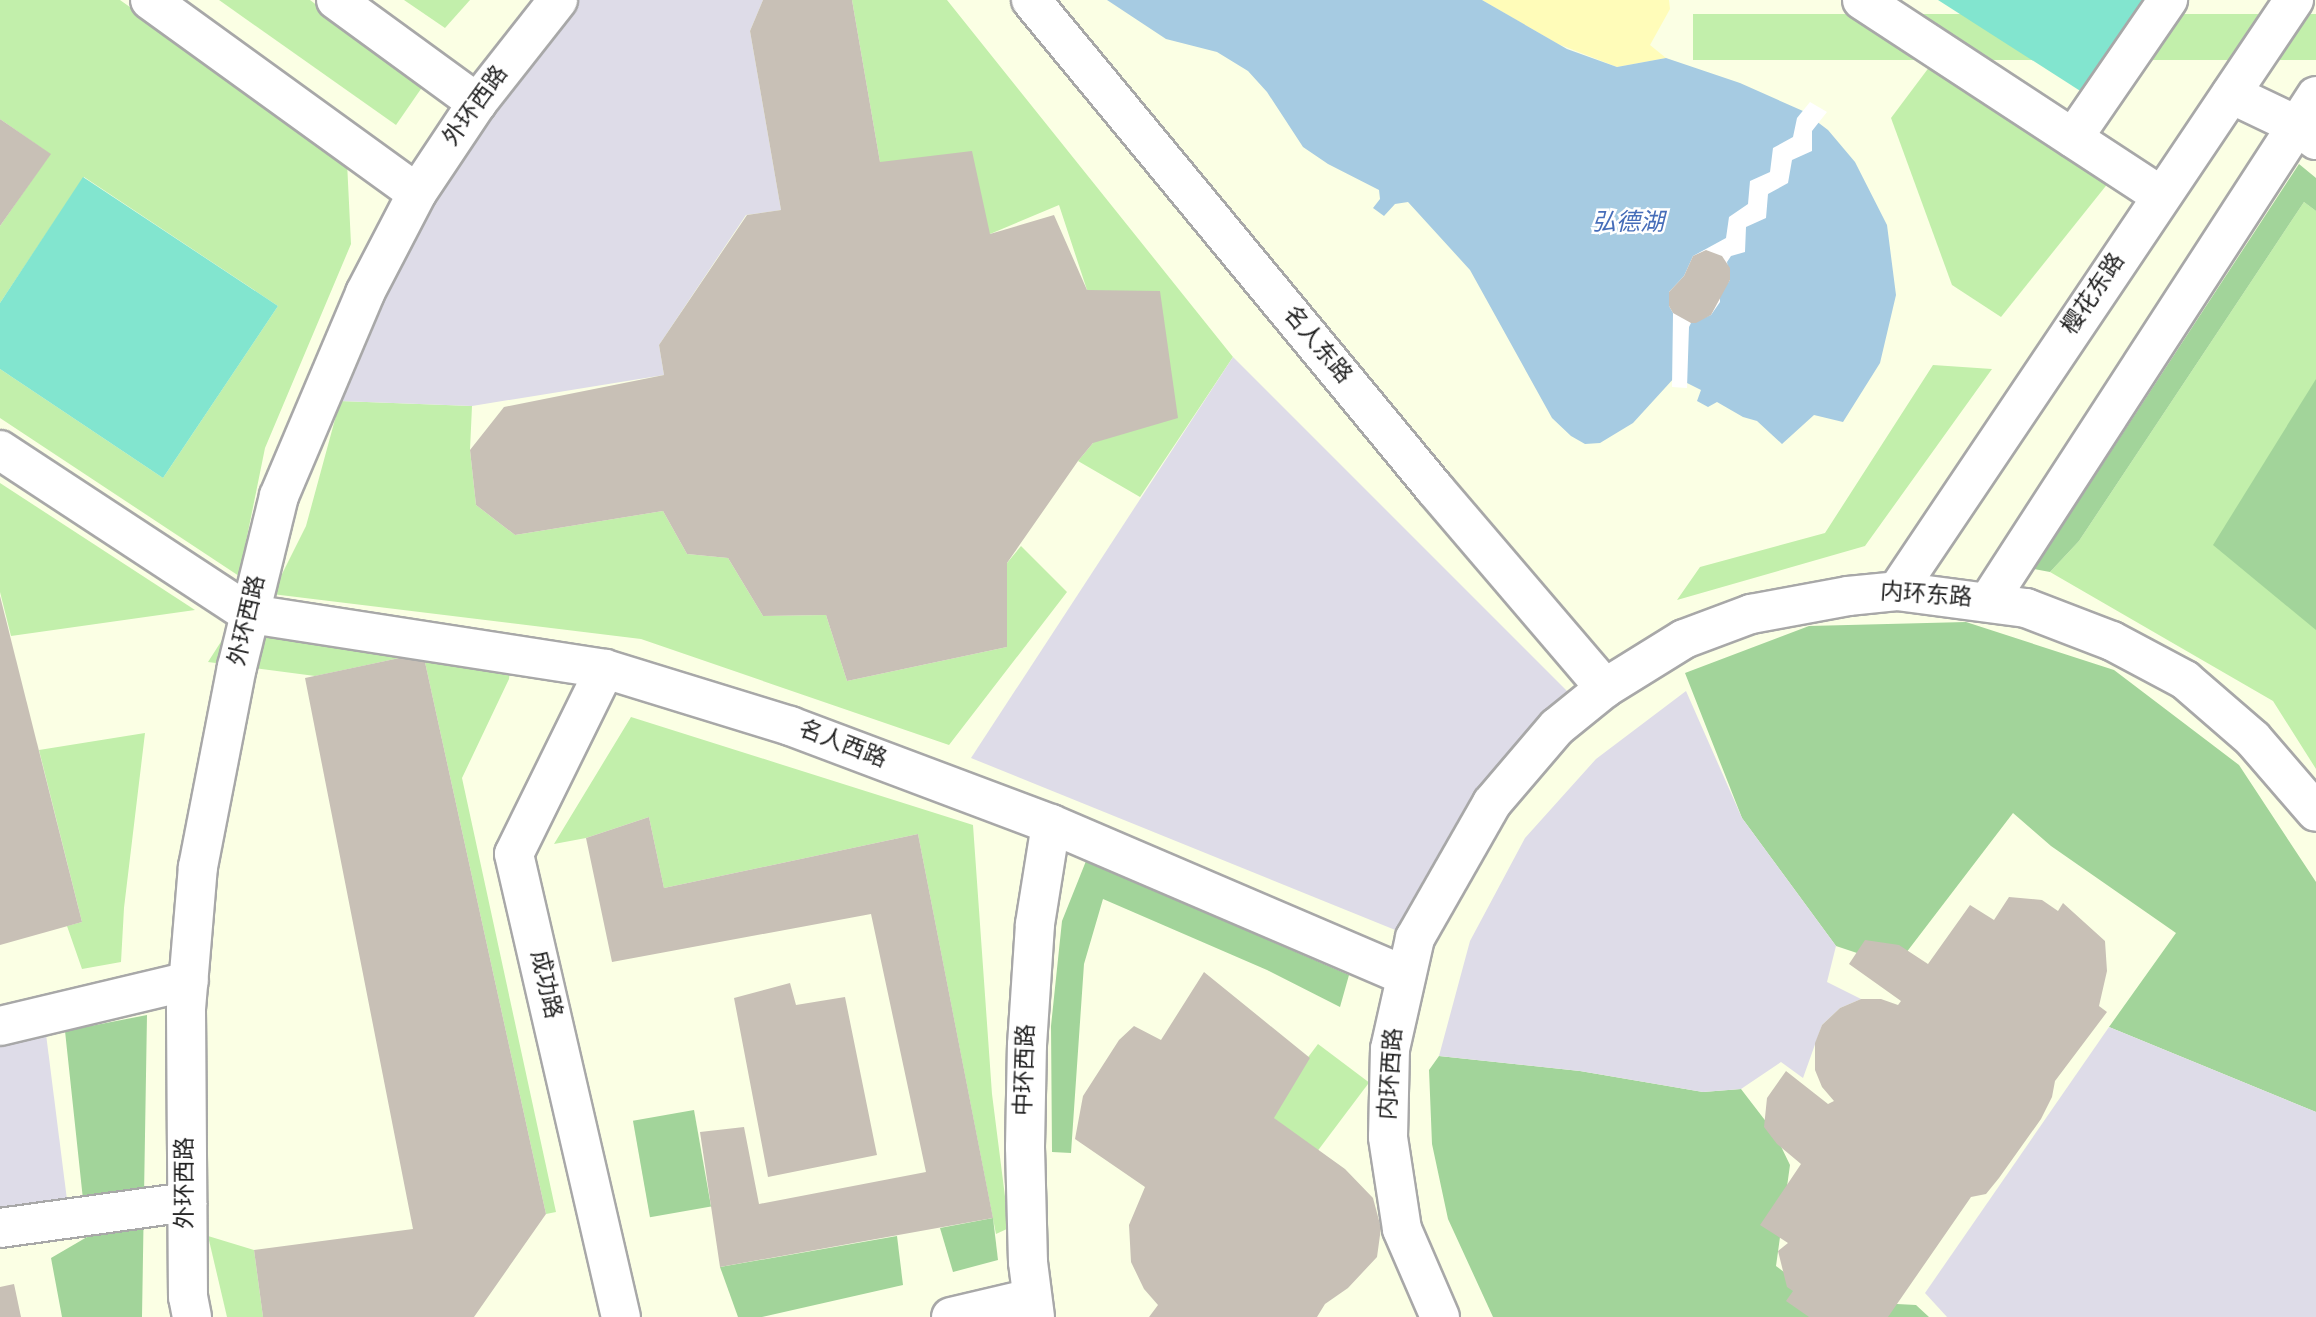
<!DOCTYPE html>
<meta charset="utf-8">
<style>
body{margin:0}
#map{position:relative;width:2316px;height:1317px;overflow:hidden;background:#f2f0e8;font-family:Overpass,"Noto Sans SC",sans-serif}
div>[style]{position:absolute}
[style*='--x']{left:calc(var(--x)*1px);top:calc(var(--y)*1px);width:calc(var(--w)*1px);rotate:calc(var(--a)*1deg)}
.education>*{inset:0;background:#fbffe4;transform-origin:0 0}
.grass>*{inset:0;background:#c2efab;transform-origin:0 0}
.forest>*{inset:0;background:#a2d49a;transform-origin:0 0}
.sand>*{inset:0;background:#fffcb9}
.pitch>*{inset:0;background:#82e5cf}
.plaza>*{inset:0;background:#dedce8}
.water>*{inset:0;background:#a6cbe2}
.pier>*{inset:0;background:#fff}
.building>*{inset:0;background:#c8c0b6}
.roads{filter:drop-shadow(2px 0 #a8a8a8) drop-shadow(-2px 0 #a8a8a8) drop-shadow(0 2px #a8a8a8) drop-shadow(0 -2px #a8a8a8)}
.minor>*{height:38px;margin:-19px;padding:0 19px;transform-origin:19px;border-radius:19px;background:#fff}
span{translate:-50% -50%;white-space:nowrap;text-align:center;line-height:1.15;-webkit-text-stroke:5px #fff;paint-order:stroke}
.street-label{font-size:23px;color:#212121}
.water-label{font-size:24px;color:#466db9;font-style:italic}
</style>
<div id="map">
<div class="education">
<div style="left:0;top:0;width:2316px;height:1317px"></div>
</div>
<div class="grass">
<div style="clip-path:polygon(0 0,120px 0,347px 162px,351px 244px,265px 448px,239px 576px,0 418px,0 369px,163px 478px,278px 306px,84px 177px,0 303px,0 226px,50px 154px,0 119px)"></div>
<div style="clip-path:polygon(219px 0,310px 0,423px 86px,396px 125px)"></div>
<div style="clip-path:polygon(404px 0,470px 0,445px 28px)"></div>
<div style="clip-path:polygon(852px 0,947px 0,1233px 357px,1140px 497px,1078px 461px,1093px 443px,1087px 290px,1059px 205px,990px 234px,880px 162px)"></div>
<div style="left:2316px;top:14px;width:46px;height:623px;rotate:90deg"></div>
<div style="clip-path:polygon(1930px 66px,2113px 177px,2001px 317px,1952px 285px,1891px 118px)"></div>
<div style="clip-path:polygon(2304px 202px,2316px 211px,2316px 769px,2273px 701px,2050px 572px,2079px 541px)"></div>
<div style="clip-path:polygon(1933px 365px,1992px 369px,1865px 546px,1677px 600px,1700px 567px,1825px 533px)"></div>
<div style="clip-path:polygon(340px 401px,472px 406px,470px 450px,476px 505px,515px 535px,663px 511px,687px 554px,728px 558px,763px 616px,826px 615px,847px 681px,1007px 647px,1007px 563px,1021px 546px,1067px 592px,949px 745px,641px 639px,272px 594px,306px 526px)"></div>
<div style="clip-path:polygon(0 483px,195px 610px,11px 636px,0 592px)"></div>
<div style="clip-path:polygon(231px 626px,511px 660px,509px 679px,462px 778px,556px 1212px,546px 1214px,423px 653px,315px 676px,208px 662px)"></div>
<div style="clip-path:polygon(631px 717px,973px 825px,992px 1094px,1009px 1228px,996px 1234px,918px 834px,664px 888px,649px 817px,586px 838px,554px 844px)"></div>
<div style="clip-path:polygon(145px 733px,124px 908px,121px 962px,82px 969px,67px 926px,82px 922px,39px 750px)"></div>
<div style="left:1318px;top:1044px;width:64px;height:86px;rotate:37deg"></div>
<div style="clip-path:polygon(208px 1236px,254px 1250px,263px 1317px,227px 1317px)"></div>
</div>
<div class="forest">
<div style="clip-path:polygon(2299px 164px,2316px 178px,2316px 211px,2304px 202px,2079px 541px,2050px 572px,2034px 569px)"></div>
<div style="clip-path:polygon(2316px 379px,2316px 630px,2213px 545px)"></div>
<div style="clip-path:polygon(1966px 622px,2114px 670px,2239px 765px,2316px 882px,2316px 1112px,2109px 1027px,2176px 933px,2051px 846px,2013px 813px,1896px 966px,1836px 946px,1742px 818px,1685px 673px,1809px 626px)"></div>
<div style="clip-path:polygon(1086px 861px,1349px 975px,1340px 1007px,1267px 970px,1103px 899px,1084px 964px,1071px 1153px,1052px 1152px,1051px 1026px,1062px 921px)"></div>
<div style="clip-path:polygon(147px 1015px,142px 1317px,62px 1317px,51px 1258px,87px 1237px,65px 1031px)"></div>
<div style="clip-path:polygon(1439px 1056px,1580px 1071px,1703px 1092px,1741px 1089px,1774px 1132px,1790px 1165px,1776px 1266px,1821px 1300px,1916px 1305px,1929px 1317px,1493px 1317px,1448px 1219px,1432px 1144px,1429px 1070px)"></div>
<div style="left:694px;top:1110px;width:98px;height:62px;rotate:80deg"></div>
<div style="clip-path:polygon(993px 1218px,998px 1260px,953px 1272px,940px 1228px)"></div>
<div style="clip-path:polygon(897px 1236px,903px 1285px,762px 1317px,738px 1317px,720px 1267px)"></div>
</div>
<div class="sand">
<div style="clip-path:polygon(1482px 0,1669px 0,1670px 9px,1650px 45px,1666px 58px,1617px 67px,1558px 44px)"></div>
</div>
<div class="pitch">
<div style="clip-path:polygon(1938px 0,2145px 0,2085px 94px)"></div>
<div style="clip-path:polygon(83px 177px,278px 306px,163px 478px,0 369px,0 303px)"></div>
</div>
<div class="plaza">
<div style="clip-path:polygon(558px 0,763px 0,750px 31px,781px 210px,746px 215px,659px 345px,664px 375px,472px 406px,340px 401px,365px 293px)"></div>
<div style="clip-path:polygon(1233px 357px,1581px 705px,1415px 938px,971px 758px)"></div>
<div style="clip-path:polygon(1686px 691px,1742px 818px,1836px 946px,1827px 982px,1861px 999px,1840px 1008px,1822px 1025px,1803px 1078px,1781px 1062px,1741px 1089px,1703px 1092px,1580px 1071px,1439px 1056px,1470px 941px,1525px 838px,1596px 759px)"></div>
<div style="clip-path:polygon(2109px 1027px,2316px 1112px,2316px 1317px,1947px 1317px,1925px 1293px)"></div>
<div style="clip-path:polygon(46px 1034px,67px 1200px,0 1210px,0 1044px)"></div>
</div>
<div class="water">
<div style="clip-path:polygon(1107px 0,1482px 0,1567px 49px,1617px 67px,1666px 58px,1740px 83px,1803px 111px,1828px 130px,1855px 162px,1887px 225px,1896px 295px,1880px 363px,1843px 422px,1814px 415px,1782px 444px,1757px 421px,1743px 417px,1717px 402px,1708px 407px,1697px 401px,1701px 390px,1675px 377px,1633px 423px,1600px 443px,1585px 444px,1571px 436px,1552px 418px,1470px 270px,1408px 202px,1395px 204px,1384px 216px,1373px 208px,1380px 199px,1379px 190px,1328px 164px,1303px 147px,1267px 92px,1248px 71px,1217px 52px,1166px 39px)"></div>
</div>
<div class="pier">
<div style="clip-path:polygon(1810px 102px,1827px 112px,1812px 131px,1812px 151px,1792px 160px,1788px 183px,1768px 194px,1766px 218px,1746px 227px,1745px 252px,1731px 256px,1727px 262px,1730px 280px,1720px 294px,1720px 302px,1711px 315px,1691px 323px,1689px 327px,1687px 388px,1672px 387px,1673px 313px,1669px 306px,1669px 292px,1684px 276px,1693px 256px,1726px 238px,1729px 217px,1748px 204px,1750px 181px,1770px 172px,1773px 148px,1793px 137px,1797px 118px)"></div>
</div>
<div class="building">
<div style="clip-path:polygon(763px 0,852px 0,880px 162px,972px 151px,990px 234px,1054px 215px,1087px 290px,1160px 291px,1178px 418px,1093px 443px,1078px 461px,1007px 563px,1007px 647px,847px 681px,826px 615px,763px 616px,728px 558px,687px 554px,663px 511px,515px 535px,476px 505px,470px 450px,504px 407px,664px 375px,659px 345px,747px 215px,781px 210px,750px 31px)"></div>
<div style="clip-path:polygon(0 119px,51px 154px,0 226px)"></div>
<div style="clip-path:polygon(1706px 250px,1722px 256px,1730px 268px,1730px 280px,1711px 315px,1696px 323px,1691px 323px,1673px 313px,1669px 306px,1669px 292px,1684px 276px,1693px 256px)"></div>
<div style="clip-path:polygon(0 596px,82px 922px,0 945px)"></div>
<div style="clip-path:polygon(423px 653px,546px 1214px,474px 1317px,263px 1317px,254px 1250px,413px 1229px,305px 678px)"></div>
<div style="clip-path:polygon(649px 817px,664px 888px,918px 834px,993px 1218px,720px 1267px,700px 1132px,744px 1127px,759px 1204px,926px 1172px,871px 914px,612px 962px,586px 838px)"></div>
<div style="clip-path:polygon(2009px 897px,2042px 900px,2058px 911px,2063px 903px,2105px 941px,2107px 971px,2099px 1006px,2107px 1012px,2055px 1081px,2052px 1097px,2041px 1119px,1999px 1178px,1986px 1194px,1971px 1197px,1888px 1317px,1809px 1317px,1786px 1301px,1793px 1291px,1787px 1287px,1778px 1251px,1788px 1243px,1760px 1225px,1801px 1164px,1777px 1144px,1764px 1127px,1767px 1098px,1786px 1071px,1828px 1104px,1834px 1101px,1822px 1087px,1815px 1070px,1815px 1043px,1822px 1025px,1840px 1008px,1861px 999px,1881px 999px,1898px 1005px,1901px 1001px,1849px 964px,1865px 940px,1899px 945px,1928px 964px,1970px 905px,1994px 920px)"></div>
<div style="clip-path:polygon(1204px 972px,1310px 1058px,1274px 1118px,1345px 1169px,1373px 1198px,1381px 1228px,1377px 1257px,1348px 1288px,1325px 1304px,1317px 1317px,1149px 1317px,1158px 1305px,1144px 1289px,1131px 1262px,1129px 1225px,1145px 1187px,1075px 1139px,1083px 1096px,1119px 1040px,1134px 1026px,1161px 1040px)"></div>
<div style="clip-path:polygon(790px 983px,796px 1005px,845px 997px,877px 1155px,768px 1177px,734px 998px)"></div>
<div style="clip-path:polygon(14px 1284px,21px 1317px,0 1317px,0 1287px)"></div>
</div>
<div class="roads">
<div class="minor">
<div style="--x:150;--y:0;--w:329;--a:35.9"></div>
<div style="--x:336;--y:0;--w:175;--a:36.1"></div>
<div style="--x:1031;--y:0;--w:634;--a:50.44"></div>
<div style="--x:1435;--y:489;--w:262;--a:49.5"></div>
<div style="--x:1862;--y:0;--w:358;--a:33.2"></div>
<div style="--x:2231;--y:94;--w:72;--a:25.5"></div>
<div style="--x:2296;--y:125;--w:25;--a:37"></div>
<div style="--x:2073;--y:138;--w:168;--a:-55.5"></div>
<div style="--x:0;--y:450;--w:299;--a:33.3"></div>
<div style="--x:250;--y:614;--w:359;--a:8.8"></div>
<div style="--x:605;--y:669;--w:194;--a:17.1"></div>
<div style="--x:790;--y:726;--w:279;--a:20.6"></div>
<div style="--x:1051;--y:824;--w:386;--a:23.2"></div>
<div style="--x:1897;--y:591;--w:712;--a:-56.11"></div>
<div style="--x:1988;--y:602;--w:603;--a:-57.05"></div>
<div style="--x:605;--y:669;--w:206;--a:116.2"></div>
<div style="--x:514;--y:854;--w:475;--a:77"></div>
<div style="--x:0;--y:1026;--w:194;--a:-13.4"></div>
<div style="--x:0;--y:1228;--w:189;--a:-7.9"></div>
<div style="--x:192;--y:1317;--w:20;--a:-101"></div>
<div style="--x:188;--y:1297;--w:288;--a:-90.4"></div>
<div style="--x:186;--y:1009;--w:143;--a:-85.2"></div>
<div style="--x:198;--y:867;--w:204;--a:-79"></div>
<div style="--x:237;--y:667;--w:176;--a:-76.2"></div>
<div style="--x:279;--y:496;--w:220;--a:-67"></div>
<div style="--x:365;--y:293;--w:113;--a:-62.5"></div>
<div style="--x:417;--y:193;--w:108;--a:-56.3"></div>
<div style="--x:477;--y:103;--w:131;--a:-51.8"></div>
<div style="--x:951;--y:1317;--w:83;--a:-13.2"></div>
<div style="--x:1035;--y:1317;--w:55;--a:-97.3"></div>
<div style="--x:1028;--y:1262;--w:115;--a:-91.5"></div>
<div style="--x:1025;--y:1147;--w:102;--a:-88.9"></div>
<div style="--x:1027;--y:1045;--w:121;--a:-86.2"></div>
<div style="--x:1035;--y:924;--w:101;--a:-80.9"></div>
<div style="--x:1440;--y:1317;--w:96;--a:-113.4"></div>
<div style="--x:1402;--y:1229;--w:93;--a:-98.7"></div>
<div style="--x:1388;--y:1137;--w:88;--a:-88.7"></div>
<div style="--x:1390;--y:1049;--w:114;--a:-77.3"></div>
<div style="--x:1415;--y:938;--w:155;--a:-60.3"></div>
<div style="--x:1492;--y:803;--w:100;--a:-49.5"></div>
<div style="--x:1557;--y:727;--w:62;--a:-39.1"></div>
<div style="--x:1605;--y:688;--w:93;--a:-31.8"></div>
<div style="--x:1684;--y:639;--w:72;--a:-20.5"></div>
<div style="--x:1751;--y:614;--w:99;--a:-10.5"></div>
<div style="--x:1848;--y:596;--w:49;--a:-5.8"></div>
<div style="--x:1897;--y:591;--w:130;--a:7.5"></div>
<div style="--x:2026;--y:608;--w:92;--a:21"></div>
<div style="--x:2112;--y:641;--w:83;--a:28.1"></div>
<div style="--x:2185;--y:680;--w:90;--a:40.9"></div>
<div style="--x:2253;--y:739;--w:96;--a:49.2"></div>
</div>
</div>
<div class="street-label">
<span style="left:477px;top:107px;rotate:-54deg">外环西路</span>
<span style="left:2095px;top:295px;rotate:-56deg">樱花东路</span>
<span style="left:1316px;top:346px;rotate:50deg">名人东路</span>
<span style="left:1926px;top:597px;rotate:4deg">内环东路</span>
<span style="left:249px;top:621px;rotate:-77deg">外环西路</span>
<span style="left:842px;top:746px;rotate:21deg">名人西路</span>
<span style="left:544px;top:985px;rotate:77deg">成功路</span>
<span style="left:1027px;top:1070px;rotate:-88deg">中环西路</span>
<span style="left:1393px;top:1074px;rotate:-86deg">内环西路</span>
<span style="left:187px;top:1183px;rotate:-90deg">外环西路</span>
</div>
<div class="water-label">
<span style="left:1628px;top:225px">弘德湖</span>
</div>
</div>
